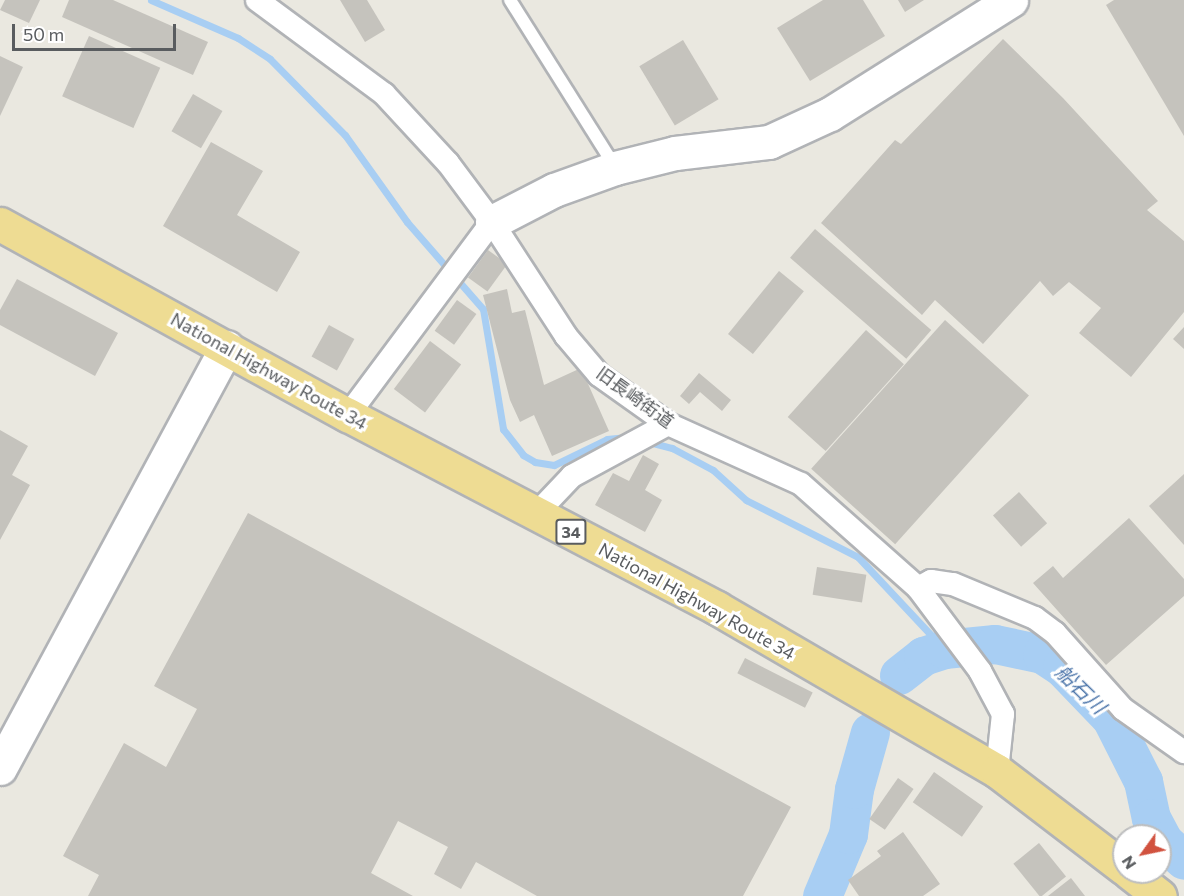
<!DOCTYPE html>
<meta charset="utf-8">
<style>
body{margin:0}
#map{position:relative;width:1184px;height:896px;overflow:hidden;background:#eae8e0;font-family:Commissioner,"Noto Sans JP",sans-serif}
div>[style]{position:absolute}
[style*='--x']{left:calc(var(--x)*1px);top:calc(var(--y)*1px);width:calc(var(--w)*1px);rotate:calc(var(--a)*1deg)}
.stream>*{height:7px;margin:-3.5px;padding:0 3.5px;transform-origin:3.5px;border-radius:3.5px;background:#a8cef3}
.river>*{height:39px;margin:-19.5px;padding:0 19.5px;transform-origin:19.5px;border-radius:19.5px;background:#a8cef3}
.building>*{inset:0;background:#c5c3bd;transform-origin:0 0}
.roads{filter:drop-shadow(2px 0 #b1b3b6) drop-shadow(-2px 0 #b1b3b6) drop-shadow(0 2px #b1b3b6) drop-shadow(0 -2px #b1b3b6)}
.lane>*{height:12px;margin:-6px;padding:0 6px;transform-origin:6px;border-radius:6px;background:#fff}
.street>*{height:22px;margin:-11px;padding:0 11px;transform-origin:11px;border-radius:11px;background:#fff}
.secondary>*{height:33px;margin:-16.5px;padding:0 16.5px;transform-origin:16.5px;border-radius:16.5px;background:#fff}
.highway>*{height:33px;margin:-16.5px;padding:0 16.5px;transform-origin:16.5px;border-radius:16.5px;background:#eedc93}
span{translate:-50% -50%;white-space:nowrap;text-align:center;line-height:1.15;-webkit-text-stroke:6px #fff;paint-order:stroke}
.shield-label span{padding:2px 4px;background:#fff;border:2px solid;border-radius:4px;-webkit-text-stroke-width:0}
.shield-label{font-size:16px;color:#595c5f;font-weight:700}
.street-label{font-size:18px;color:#595c5f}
.water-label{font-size:20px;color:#4c75aa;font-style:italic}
.north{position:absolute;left:1112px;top:824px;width:60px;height:60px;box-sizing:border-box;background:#fff;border:2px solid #bdbebf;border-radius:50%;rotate:237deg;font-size:16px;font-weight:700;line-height:24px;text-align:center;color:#595c5f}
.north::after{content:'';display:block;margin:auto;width:21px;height:27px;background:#d1523f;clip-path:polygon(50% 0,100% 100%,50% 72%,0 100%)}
.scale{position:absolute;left:12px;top:24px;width:164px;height:27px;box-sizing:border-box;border:3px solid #595c5f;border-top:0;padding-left:8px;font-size:18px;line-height:21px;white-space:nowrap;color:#595c5f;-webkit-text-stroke:4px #fff;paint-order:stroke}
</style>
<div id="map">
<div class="stream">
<div style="--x:151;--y:0;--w:95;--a:23.6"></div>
<div style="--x:238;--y:38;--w:38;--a:33"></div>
<div style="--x:270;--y:59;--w:107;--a:45.4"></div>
<div style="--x:345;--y:135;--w:107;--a:54.5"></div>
<div style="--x:407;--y:222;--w:116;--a:48.9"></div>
<div style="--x:483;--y:309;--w:122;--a:80.5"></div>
<div style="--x:503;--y:429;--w:33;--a:52"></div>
<div style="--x:523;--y:455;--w:14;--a:30"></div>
<div style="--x:535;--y:462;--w:19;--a:9"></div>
<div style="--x:554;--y:465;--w:59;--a:-26.1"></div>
<div style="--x:607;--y:439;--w:20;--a:-6"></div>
<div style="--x:649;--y:442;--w:24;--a:15"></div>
<div style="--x:672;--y:448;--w:47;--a:28.2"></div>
<div style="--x:713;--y:470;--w:45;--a:42.3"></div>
<div style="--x:746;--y:500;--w:126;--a:27"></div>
<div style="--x:858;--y:557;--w:126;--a:46.9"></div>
</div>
<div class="river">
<div style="--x:899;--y:675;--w:31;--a:-38"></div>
<div style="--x:923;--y:656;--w:22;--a:-18"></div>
<div style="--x:944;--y:649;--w:51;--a:-5.6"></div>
<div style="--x:995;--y:644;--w:48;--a:12"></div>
<div style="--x:1042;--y:654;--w:24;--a:33"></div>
<div style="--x:1062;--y:667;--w:71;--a:46.1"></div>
<div style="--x:1111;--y:718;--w:71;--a:63.1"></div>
<div style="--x:1143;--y:781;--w:38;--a:78"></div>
<div style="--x:1151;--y:818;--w:26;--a:62"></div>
<div style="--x:1163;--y:841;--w:28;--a:42"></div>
<div style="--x:822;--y:896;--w:67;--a:-67.2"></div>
<div style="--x:848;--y:834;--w:45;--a:-82.4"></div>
<div style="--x:854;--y:789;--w:59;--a:-74.3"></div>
</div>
<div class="building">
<div style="clip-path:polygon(5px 0,40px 0,29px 23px,0 10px)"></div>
<div style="clip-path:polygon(69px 0,113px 0,208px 42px,193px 75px,62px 17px)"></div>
<div style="clip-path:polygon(340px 0,367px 0,385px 30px,365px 42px)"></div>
<div style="clip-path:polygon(823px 0,863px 0,885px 36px,810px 81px,777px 28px)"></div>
<div style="clip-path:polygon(898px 0,924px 0,905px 12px)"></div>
<div style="clip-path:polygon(1114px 0,1184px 0,1184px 136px,1106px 5px)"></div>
<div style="left:89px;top:36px;width:78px;height:66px;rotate:24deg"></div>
<div style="clip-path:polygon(1003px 39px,1063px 98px,1158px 201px,1147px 210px,1184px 241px,1184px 312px,1131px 377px,1079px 333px,1101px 308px,1069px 282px,1053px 296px,1040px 281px,983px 344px,935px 300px,922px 315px,821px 223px,895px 140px,901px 144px)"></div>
<div style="left:683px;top:40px;width:69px;height:51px;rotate:59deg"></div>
<div style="clip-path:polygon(0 56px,23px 67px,0 116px)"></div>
<div style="left:193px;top:94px;width:34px;height:43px;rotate:30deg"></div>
<div style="clip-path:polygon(211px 142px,263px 171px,237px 215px,300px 252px,277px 292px,163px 226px)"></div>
<div style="left:815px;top:229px;width:154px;height:38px;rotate:41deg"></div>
<div style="left:488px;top:250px;width:24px;height:34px;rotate:36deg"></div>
<div style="left:779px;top:271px;width:32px;height:81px;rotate:39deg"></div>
<div style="clip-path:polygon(17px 279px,118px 333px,95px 376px,0 325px,0 310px)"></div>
<div style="clip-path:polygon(507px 289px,512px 313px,525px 310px,544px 385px,581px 368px,609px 431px,552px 456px,534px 415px,520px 422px,510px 400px,483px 295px)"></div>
<div style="left:457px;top:300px;width:24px;height:38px;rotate:36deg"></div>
<div style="left:945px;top:320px;width:113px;height:200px;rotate:42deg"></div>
<div style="left:329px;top:325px;width:29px;height:36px;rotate:29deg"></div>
<div style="clip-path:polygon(1184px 327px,1184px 349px,1173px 339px)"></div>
<div style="left:866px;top:330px;width:51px;height:117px;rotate:42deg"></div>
<div style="left:430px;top:341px;width:39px;height:60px;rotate:37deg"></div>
<div style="clip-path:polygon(699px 373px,731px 400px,722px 411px,700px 392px,689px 404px,680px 396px)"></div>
<div style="clip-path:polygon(0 430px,28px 446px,12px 475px,30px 485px,0 540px)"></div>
<div style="clip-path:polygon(643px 455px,659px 464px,645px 490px,662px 500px,645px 532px,595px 505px,613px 473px,629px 481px)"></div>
<div style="clip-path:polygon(1184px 474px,1184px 545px,1149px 506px)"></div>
<div style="left:1019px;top:492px;width:42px;height:35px;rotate:48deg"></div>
<div style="clip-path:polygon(248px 513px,791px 807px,743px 896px,537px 896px,476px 862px,461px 889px,434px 874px,448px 847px,398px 821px,371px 873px,413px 896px,88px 896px,99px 875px,63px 856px,124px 743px,166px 767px,197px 709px,154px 686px)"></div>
<div style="clip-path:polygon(1129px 518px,1184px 579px,1184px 596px,1106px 665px,1033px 583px,1053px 566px,1063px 578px)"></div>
<div style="left:817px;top:567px;width:50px;height:28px;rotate:9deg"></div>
<div style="left:745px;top:658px;width:76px;height:17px;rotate:27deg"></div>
<div style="left:934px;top:772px;width:60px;height:37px;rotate:35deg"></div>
<div style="left:898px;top:778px;width:19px;height:50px;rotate:35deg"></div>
<div style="clip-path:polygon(903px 832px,940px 884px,923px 896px,859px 896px,848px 880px,881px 856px,877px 851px)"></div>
<div style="left:1039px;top:843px;width:43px;height:33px;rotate:51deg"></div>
<div style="clip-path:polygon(1071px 878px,1085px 896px,1048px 896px)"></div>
</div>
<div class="roads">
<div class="lane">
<div style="--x:510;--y:0;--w:197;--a:57.8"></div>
</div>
<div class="street">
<div style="--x:257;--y:0;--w:158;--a:36.5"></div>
<div style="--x:384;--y:94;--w:94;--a:47.2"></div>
<div style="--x:448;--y:163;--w:74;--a:53.3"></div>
<div style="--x:492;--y:222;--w:136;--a:57"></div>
<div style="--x:566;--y:336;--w:51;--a:49.8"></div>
<div style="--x:599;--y:375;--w:85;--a:35.4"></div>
<div style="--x:668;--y:424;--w:146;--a:24.3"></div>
<div style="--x:801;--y:484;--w:157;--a:41.6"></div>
<div style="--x:918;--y:588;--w:104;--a:53.2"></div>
<div style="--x:980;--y:671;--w:49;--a:61.9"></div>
<div style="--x:1003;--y:714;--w:57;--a:96"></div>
<div style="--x:348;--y:415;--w:241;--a:-53.3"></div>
<div style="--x:536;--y:514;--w:52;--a:-46.5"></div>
<div style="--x:572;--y:476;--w:109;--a:-28.4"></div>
<div style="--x:918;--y:588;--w:15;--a:-28"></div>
<div style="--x:931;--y:581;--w:22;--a:8"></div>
<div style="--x:953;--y:584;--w:89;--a:22.5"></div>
<div style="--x:1035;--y:618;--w:25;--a:37"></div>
<div style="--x:1055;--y:633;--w:102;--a:48.2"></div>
<div style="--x:1123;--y:709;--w:75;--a:35.2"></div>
</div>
<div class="secondary">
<div style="--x:492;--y:222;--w:70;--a:-27.3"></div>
<div style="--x:554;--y:190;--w:65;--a:-19.8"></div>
<div style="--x:615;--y:168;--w:62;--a:-14"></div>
<div style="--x:675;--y:153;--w:95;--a:-6.7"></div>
<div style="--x:769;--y:142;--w:67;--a:-24.7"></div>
<div style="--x:830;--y:114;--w:214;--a:-32.2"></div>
<div style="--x:0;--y:768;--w:478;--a:-61.7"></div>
</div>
<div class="highway">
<div style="--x:0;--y:224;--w:397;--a:28.8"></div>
<div style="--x:348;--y:415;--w:416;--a:27.6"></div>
<div style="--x:717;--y:608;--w:324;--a:30.2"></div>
<div style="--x:997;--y:771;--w:160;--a:37.4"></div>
<div style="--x:1129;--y:872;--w:39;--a:38"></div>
</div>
</div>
<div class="shield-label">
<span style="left:571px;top:532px">34</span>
</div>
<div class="street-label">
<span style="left:269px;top:371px;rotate:29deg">National Highway Route 34</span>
<span style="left:635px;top:397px;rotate:36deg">旧長崎街道</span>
<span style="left:697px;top:601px;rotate:29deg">National Highway Route 34</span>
</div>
<div class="water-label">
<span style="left:1081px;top:689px;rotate:44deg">船石川</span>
</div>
<div class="north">N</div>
<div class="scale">50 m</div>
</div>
